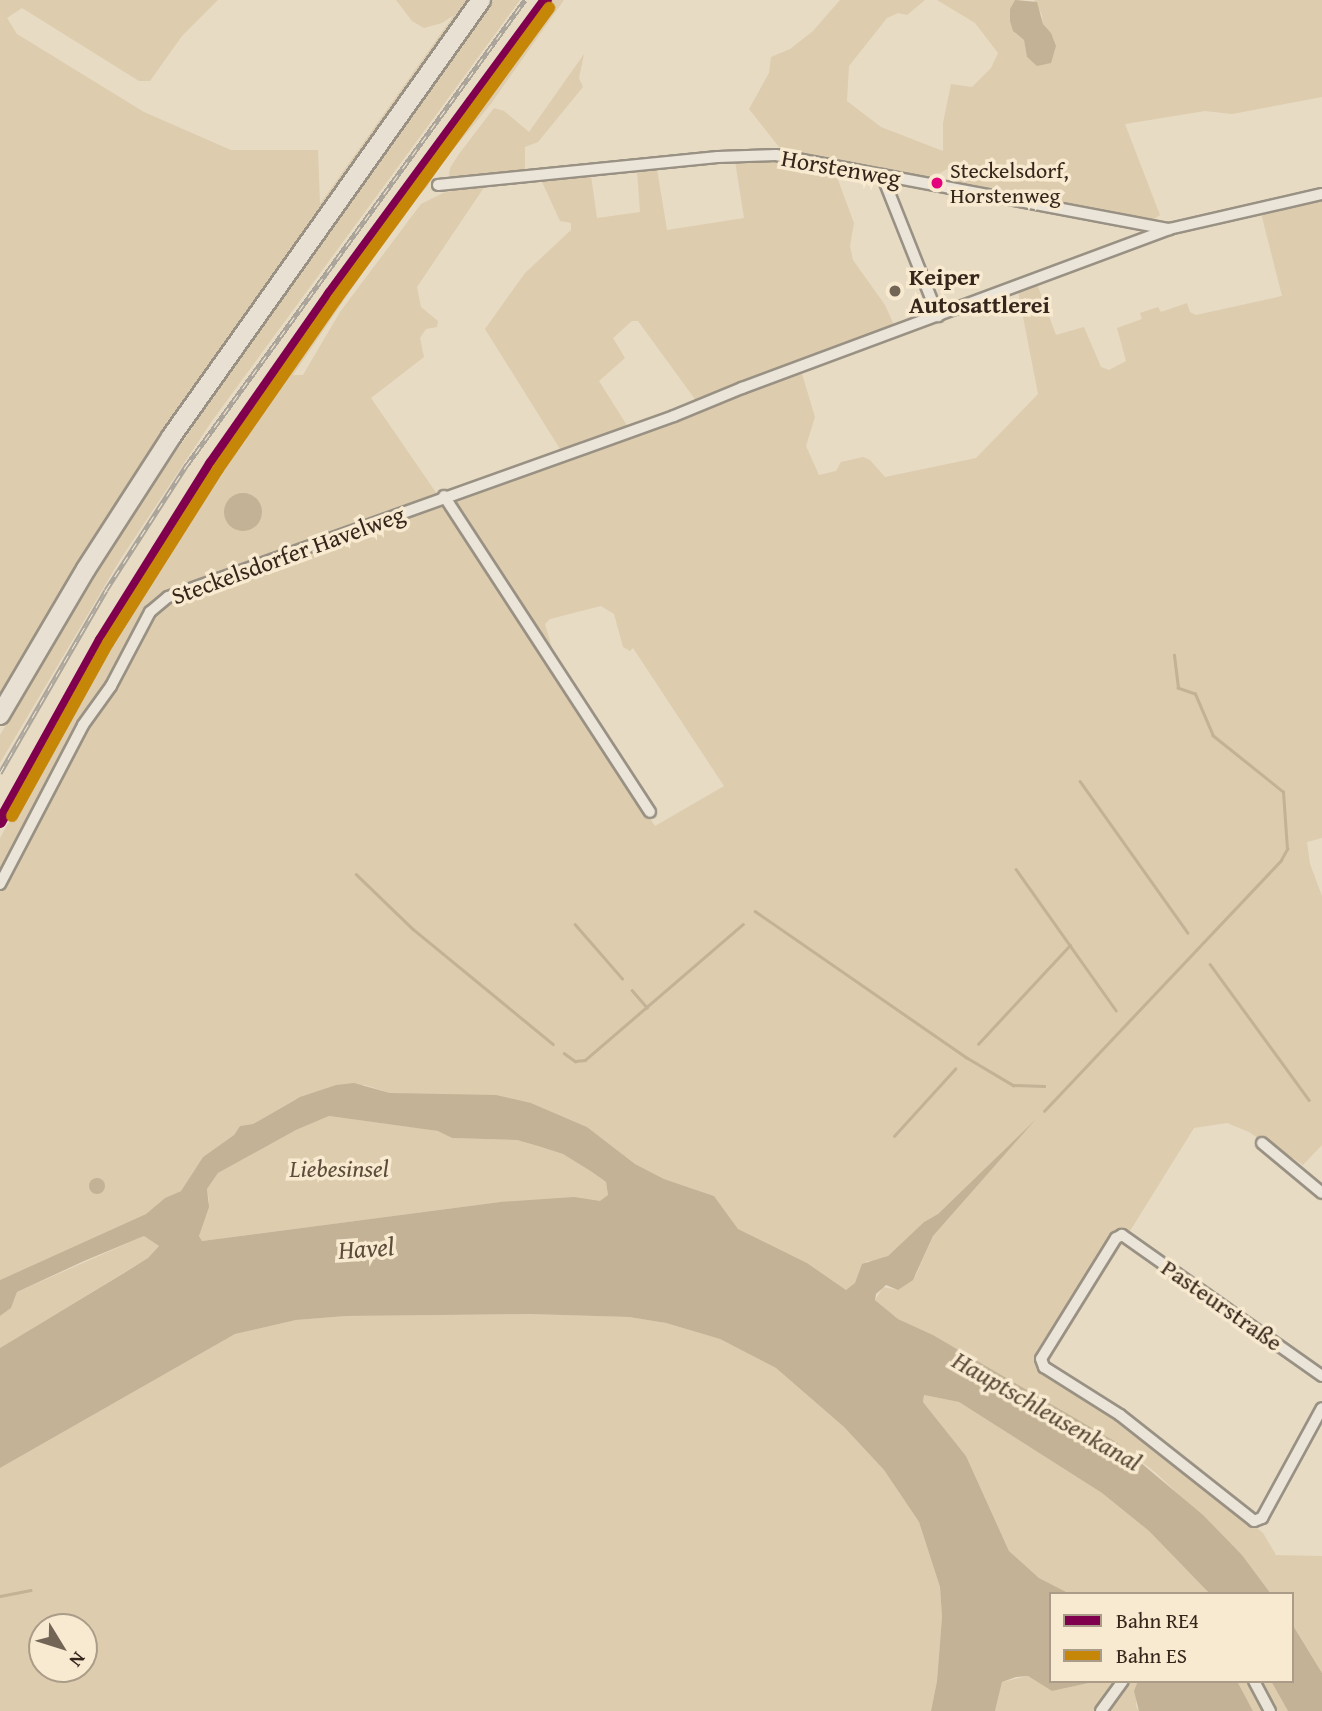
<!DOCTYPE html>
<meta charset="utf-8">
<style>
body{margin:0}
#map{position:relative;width:1322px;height:1711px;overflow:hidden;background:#e7dbc4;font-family:"Gentium Book Plus",serif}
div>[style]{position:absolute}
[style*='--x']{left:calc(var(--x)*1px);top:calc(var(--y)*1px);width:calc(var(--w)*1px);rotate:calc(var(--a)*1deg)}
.green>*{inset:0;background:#ddccae}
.water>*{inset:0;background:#c3b295}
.round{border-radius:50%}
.stream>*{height:2.5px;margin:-1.25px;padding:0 1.25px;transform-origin:1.25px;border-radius:1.25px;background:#c3b295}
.roads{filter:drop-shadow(2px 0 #999183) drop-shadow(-2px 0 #999183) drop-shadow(0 2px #999183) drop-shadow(0 -2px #999183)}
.minor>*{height:10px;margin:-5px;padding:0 5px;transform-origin:5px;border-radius:5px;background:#eae4d9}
.primary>*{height:18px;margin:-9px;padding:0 9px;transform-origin:9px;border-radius:9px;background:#e7e0d3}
.rail>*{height:5px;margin-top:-2.5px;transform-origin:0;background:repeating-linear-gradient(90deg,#f8ead0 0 8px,#aaa49a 0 16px);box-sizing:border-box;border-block:2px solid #aaa49a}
.rail-1>*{height:12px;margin:-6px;padding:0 6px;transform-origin:6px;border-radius:6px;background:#80004d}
.rail-2>*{height:12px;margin:-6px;padding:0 6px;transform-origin:6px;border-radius:6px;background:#c68607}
.dots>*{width:19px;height:19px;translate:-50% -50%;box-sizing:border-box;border:4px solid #f8ead0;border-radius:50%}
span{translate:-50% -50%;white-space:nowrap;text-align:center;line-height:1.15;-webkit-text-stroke:7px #f8ead0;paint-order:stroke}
.bus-label{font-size:22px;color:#35261b}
.left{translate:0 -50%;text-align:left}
.street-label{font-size:24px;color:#35261b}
.poi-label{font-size:24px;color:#35261b;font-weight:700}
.park-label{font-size:24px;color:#5d4c3b;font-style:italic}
.water-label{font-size:26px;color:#5b4b3a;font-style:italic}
.legend{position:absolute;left:1049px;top:1592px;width:245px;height:91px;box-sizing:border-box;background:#f8ead0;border:2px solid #aa9c88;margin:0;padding:9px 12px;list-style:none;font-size:21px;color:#35261b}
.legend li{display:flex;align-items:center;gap:14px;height:35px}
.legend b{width:35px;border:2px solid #aa9c88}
.north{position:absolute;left:28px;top:1613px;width:70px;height:70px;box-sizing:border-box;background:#f8ead0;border:2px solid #aa9c88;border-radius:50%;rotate:128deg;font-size:19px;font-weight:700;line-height:28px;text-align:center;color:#35261b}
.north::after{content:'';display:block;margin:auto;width:24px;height:32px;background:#736556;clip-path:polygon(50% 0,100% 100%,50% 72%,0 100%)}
</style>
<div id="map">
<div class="green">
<div style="clip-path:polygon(0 0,218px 0,182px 36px,150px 81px,139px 81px,22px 8px,7px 18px,17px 34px,144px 112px,231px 150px,318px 150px,320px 204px,454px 15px,442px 23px,424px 28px,412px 21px,396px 0,474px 0,0 705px)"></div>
<div style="clip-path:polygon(494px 0,520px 0,212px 421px,120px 560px,0 763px,0 735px,125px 527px,211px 400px)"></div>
<div style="clip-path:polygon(evenodd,553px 0,564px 0,490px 105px,442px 163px,427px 187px,404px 212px,293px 375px,303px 375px,340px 312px,421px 204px,443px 193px,487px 183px,417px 287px,421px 307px,438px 321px,437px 327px,426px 329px,420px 338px,424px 357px,371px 398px,437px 494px,154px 601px,112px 679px,77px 726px,83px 731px,151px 617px,177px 599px,733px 396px,802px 374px,815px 417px,806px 446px,819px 475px,836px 471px,841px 462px,863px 457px,870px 460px,885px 477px,976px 458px,1038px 394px,1018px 291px,1037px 284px,1056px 335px,1084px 327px,1101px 367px,1109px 370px,1126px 361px,1117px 328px,1142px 319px,1140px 313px,1158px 307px,1161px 312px,1187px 303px,1190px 312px,1196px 315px,1282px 296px,1261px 213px,1322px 200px,1322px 838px,1307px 842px,1310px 864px,1322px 896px,1322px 1145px,1303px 1165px,1293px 1158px,1287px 1159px,1249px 1132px,1227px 1123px,1194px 1128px,1043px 1371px,1113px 1413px,1185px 1468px,1263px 1533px,1276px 1555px,1322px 1556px,1322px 1673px,1292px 1624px,1292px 1594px,1271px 1594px,1242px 1555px,1156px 1473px,1116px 1442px,933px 1335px,898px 1319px,875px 1300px,883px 1287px,898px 1290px,916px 1275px,933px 1236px,1034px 1121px,938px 1214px,924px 1222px,888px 1256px,877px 1262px,867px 1261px,855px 1284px,846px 1290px,807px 1263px,738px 1229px,714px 1196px,664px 1179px,635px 1164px,587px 1127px,531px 1103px,390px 1093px,365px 1085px,336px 1085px,294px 1100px,253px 1124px,240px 1126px,234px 1135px,203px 1157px,181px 1191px,165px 1198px,146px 1214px,0 1280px,0 838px,134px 596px,205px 485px,328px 307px,553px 0,254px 496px,262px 514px,260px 521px,229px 525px,225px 514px,228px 501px,254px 496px,553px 0,601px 606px,614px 614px,623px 647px,630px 651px,633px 648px,724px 786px,655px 826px,562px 682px,545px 624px,550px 619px,601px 606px)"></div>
<div style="clip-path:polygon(840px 0,925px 0,907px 15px,898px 13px,887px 18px,849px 66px,847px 101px,881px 127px,943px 151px,943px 123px,951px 84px,972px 87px,991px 68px,998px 53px,975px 23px,937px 0,1015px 0,1010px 9px,1015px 33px,1024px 40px,1028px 59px,1051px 33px,1043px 24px,1042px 15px,1034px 0,1322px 0,1322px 97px,1232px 114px,1205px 111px,1125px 124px,1160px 215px,1154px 219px,960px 184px,947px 169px,930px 179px,783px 152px,749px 109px,769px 73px,771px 57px,790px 49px,813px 31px)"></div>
<div style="clip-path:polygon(584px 54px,579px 78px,583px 87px,538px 142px,525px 147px,525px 173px,455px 179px,449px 175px,450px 168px,459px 154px,494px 108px,504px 111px,529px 132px)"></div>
<div style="clip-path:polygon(735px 161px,791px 162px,834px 169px,854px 223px,850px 246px,853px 260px,885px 305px,895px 327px,697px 402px,638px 321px,632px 321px,613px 338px,625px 358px,599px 381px,628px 427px,560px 449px,485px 329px,525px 273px,571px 230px,571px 223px,560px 221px,542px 182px,591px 176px,597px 218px,640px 212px,637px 171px,657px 169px,667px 230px,744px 218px)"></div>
<div style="clip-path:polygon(329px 1116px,439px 1131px,452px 1138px,517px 1140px,538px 1146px,563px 1154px,592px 1172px,606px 1182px,608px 1195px,600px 1202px,500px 1202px,202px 1241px,199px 1236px,209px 1201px,207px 1189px,218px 1173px,296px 1130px)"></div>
<div style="clip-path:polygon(144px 1236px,159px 1246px,148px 1258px,0 1348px,0 1316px,11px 1308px,17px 1292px)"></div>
<div style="clip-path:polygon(evenodd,529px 1314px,629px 1317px,666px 1323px,720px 1339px,776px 1368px,844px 1427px,884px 1470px,919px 1522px,940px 1587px,942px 1617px,937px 1681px,931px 1711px,0 1711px,0 1468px,235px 1334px,296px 1320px,346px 1316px,529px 1314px,42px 1627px,84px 1627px,84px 1669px,42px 1669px,42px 1627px)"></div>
<div style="clip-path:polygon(924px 1395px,959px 1402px,1102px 1493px,1149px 1531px,1210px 1594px,1070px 1594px,1039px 1578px,1009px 1551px,966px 1456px,923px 1402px)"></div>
<div style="clip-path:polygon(1028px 1676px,1052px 1691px,1098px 1681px,1138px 1681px,1136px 1706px,1139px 1711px,995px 1711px,1002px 1682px)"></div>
<div style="clip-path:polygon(1237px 1681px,1249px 1681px,1266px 1711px,1253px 1711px)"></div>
<div style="clip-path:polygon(1259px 1681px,1271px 1681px,1288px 1711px,1276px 1711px)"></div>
</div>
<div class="water">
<div style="clip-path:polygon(1015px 0,1037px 2px,1043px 24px,1051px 33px,1056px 46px,1051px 63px,1037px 66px,1027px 57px,1024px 40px,1013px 31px,1010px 21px,1010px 9px)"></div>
<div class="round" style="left:224px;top:493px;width:38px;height:38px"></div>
<div style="clip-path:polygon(evenodd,354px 1083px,390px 1093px,496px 1095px,531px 1103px,587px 1127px,635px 1164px,664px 1179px,714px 1196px,738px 1229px,807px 1263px,846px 1290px,855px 1283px,862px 1264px,888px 1256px,924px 1222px,938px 1214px,1036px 1119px,933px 1236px,913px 1280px,898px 1290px,886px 1285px,876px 1294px,875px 1300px,898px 1319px,933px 1335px,1116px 1442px,1203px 1515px,1242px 1555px,1271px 1594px,1210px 1594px,1149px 1531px,1102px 1493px,959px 1402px,924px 1395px,923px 1402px,966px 1456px,1009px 1551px,1039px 1578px,1070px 1594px,1051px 1594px,1051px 1681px,1098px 1681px,1052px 1691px,1028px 1676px,1016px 1677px,1002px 1682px,995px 1711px,931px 1711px,937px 1681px,942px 1617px,940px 1587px,919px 1522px,884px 1470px,844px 1427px,776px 1368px,720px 1339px,666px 1323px,629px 1317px,529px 1314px,346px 1316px,296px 1320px,235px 1334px,0 1468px,0 1348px,124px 1273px,148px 1258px,159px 1246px,144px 1236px,84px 1261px,17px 1292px,11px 1308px,0 1316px,0 1280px,146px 1214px,165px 1198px,181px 1191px,203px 1157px,234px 1135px,240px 1126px,253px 1124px,300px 1097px,336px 1085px,354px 1083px,329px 1116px,438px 1131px,452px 1138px,517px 1140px,538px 1146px,563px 1154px,592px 1172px,606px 1182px,608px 1195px,600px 1201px,574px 1197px,500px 1202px,202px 1241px,199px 1236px,209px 1207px,207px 1189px,218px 1173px,296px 1130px,329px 1116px)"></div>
<div class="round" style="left:89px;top:1178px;width:16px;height:16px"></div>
<div style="clip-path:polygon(1292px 1624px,1322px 1673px,1322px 1711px,1288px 1711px,1271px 1681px,1292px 1681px)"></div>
<div style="clip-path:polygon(1138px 1681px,1237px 1681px,1253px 1711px,1139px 1711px,1134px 1691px)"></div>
</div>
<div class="stream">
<div style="--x:1080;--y:781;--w:186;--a:54.6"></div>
<div style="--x:1016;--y:869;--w:173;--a:54.7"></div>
<div style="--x:356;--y:874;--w:79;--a:44"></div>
<div style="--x:413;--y:929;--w:181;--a:39.4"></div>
<div style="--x:755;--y:911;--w:257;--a:34.7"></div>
<div style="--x:966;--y:1057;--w:55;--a:30.8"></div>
<div style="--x:1013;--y:1085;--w:31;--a:2"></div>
<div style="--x:575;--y:924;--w:72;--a:49"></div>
<div style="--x:1210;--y:964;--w:168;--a:53.9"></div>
<div style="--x:632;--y:990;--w:23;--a:49"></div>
<div style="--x:978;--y:1044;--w:135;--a:-47.1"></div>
<div style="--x:564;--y:1053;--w:14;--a:36"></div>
<div style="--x:575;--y:1061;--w:10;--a:-6"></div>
<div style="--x:585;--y:1060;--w:208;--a:-40.7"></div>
<div style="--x:1044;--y:1111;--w:345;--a:-46.6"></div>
<div style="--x:1281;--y:860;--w:13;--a:-61"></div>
<div style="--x:1287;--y:849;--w:57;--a:-94"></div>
<div style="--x:1283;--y:792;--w:90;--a:-141.3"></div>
<div style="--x:1213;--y:736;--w:46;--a:-113.2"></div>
<div style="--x:1195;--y:694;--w:18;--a:-161"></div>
<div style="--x:1178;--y:688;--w:33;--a:-97"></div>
<div style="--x:894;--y:1136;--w:91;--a:-47.7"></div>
<div style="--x:0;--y:1596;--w:31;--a:-11"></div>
</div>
<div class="roads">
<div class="minor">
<div style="--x:882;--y:175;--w:152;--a:68.3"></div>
<div style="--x:438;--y:185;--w:281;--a:-5.7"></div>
<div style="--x:718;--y:157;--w:58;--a:-2"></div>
<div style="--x:776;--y:155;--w:400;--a:10.7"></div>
<div style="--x:1169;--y:229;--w:157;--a:-12.9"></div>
<div style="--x:444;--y:496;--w:377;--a:56.9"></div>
<div style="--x:0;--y:884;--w:179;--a:-62.4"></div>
<div style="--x:83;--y:725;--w:48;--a:-54.3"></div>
<div style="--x:111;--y:686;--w:84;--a:-62.2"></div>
<div style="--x:150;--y:612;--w:23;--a:-40"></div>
<div style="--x:168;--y:597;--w:537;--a:-19.68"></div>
<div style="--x:674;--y:416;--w:74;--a:-22.4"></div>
<div style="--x:742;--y:388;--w:456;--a:-20.4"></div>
<div style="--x:1262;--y:1143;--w:78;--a:39.8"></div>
<div style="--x:1322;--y:1376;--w:245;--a:-144.8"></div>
<div style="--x:1122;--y:1235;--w:7;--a:153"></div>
<div style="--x:1116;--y:1238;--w:142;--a:121.8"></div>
<div style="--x:1041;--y:1359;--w:9;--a:69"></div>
<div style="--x:1044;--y:1367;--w:90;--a:32.3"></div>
<div style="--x:1120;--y:1415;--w:171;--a:38.3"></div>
<div style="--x:1254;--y:1521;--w:9;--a:-21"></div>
<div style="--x:1262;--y:1518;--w:125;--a:-61.4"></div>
<div style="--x:1254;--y:1681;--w:34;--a:62"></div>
<div style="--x:1101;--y:1711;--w:37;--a:-54"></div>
</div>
<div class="primary">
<div style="--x:0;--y:715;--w:169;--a:-59.5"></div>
<div style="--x:86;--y:569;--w:157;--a:-57.2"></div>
<div style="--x:171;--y:437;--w:536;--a:-54.65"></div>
</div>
</div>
<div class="rail">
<div style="--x:0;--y:773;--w:211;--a:-59.9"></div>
<div style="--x:106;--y:590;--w:148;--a:-57.2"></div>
<div style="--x:186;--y:466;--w:576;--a:-53.97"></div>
</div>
<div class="rail-1">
<div style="--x:0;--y:822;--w:208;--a:-61"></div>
<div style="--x:101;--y:640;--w:208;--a:-58"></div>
<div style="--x:211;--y:464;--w:208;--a:-55"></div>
<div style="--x:330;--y:294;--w:365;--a:-53.7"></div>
</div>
<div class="rail-2">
<div style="--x:12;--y:816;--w:198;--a:-61"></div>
<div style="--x:108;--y:643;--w:206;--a:-57.7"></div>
<div style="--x:218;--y:469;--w:207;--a:-55.2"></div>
<div style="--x:336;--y:299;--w:361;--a:-53.8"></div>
</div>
<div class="dots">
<div style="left:937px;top:183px;background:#e5007d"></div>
<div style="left:895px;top:291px;background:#736556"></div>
</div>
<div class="bus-label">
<span class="left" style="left:950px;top:183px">Steckelsdorf,<br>Horstenweg</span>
</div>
<div class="street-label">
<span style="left:841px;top:168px;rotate:10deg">Horstenweg</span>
<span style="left:288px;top:555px;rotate:-20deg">Steckelsdorfer Havelweg</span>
<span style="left:1222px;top:1305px;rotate:35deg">Pasteurstraße</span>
</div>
<div class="poi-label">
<span class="left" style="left:909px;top:291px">Keiper<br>Autosattlerei</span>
</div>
<div class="park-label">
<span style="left:339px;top:1169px">Liebesinsel</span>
</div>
<div class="water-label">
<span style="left:366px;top:1248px;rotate:-4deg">Havel</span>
<span style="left:1047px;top:1411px;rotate:30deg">Hauptschleusenkanal</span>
</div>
<ul class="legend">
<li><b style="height:9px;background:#80004d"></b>Bahn RE4</li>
<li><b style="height:9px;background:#c68607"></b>Bahn ES</li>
</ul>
<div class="north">N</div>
</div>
